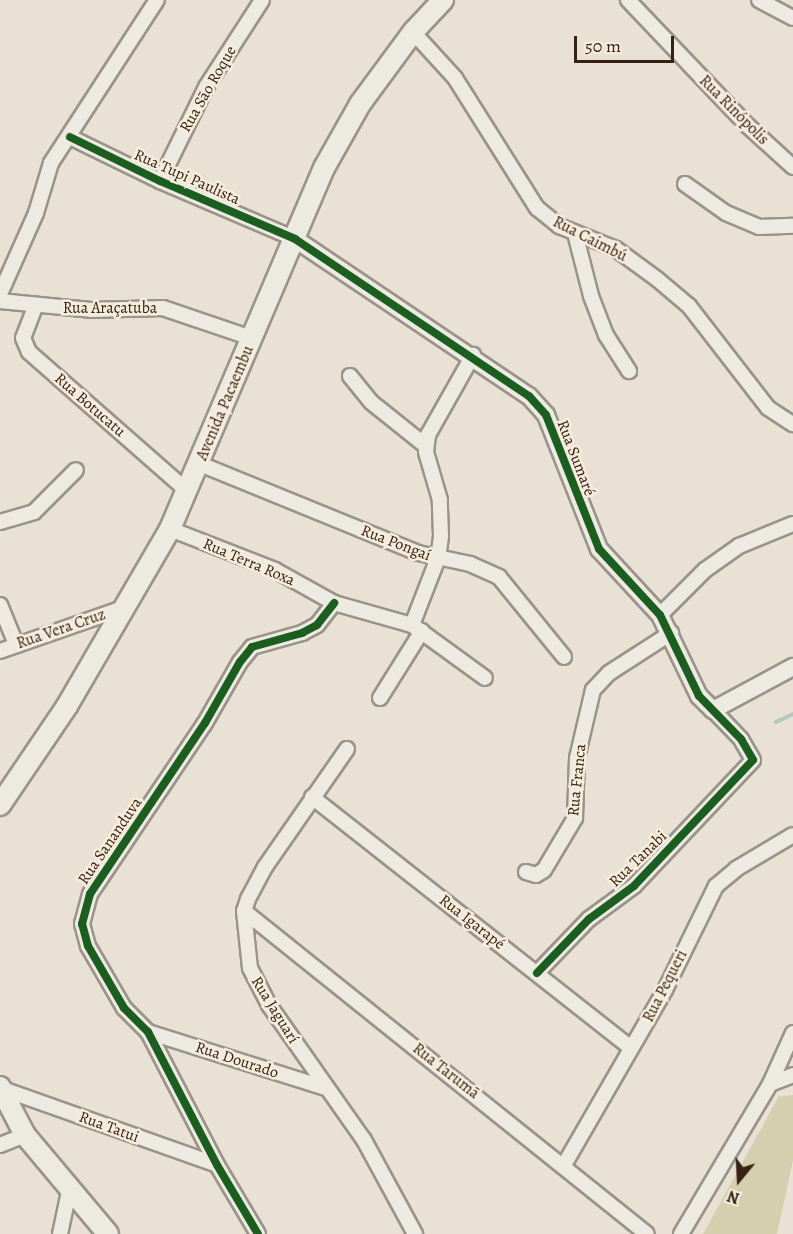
<!DOCTYPE html>
<meta charset="utf-8">
<style>
body{margin:0}
#map{position:relative;width:793px;height:1234px;overflow:hidden;background:#e9e1d3;font-family:Alegreya,serif}
div>[style]{position:absolute}
[style*='--x']{left:calc(var(--x)*1px);top:calc(var(--y)*1px);width:calc(var(--w)*1px);rotate:calc(var(--a)*1deg)}
.green>*{inset:0;background:#d4cfaf}
.stream>*{height:4px;margin:-2px;padding:0 2px;transform-origin:2px;border-radius:2px;background:#b2c8bd}
.roads{filter:drop-shadow(2px 0 #9a938a) drop-shadow(-2px 0 #9a938a) drop-shadow(0 2px #9a938a) drop-shadow(0 -2px #9a938a)}
.minor>*{height:14px;margin:-7px;padding:0 7px;transform-origin:7px;border-radius:7px;background:#edeae2}
.tertiary>*{height:16px;margin:-8px;padding:0 8px;transform-origin:8px;border-radius:8px;background:#edeae2}
.secondary>*{height:20px;margin:-10px;padding:0 10px;transform-origin:10px;border-radius:10px;background:#edeae2}
.cycleway>*{height:8px;margin:-4px;padding:0 4px;transform-origin:4px;border-radius:4px;background:#1b5e20}
span{translate:-50% -50%;white-space:nowrap;text-align:center;line-height:1.15;-webkit-text-stroke:5px #f6eddd;paint-order:stroke}
.street-label{font-size:16px;color:#372114}
.north{position:absolute;left:709px;top:1150px;width:60px;height:60px;-webkit-text-stroke:4px #f6eddd;paint-order:stroke;rotate:198deg;font-size:16px;font-weight:700;line-height:24px;text-align:center;color:#372114}
.north::after{content:'';display:block;margin:auto;width:21px;height:27px;background:#372114;clip-path:polygon(50% 0,100% 100%,50% 72%,0 100%)}
.scale{position:absolute;left:574px;top:36px;width:100px;height:27px;box-sizing:border-box;border:3px solid #372114;border-top:0;padding-left:8px;font-size:18px;line-height:21px;white-space:nowrap;color:#372114;-webkit-text-stroke:4px #f6eddd;paint-order:stroke}
</style>
<div id="map">
<div class="green">
<div style="clip-path:polygon(793px 1095px,793px 1160px,777px 1234px,703px 1234px,779px 1096px)"></div>
</div>
<div class="stream">
<div style="--x:776;--y:722;--w:19;--a:-25"></div>
</div>
<div class="roads">
<div class="minor">
<div style="--x:628;--y:0;--w:174;--a:46.4"></div>
<div style="--x:748;--y:126;--w:61;--a:42.3"></div>
<div style="--x:759;--y:0;--w:38;--a:28"></div>
<div style="--x:413;--y:32;--w:62;--a:47.6"></div>
<div style="--x:455;--y:78;--w:154;--a:57.8"></div>
<div style="--x:537;--y:208;--w:28;--a:39"></div>
<div style="--x:559;--y:226;--w:61;--a:22"></div>
<div style="--x:616;--y:249;--w:51;--a:36.2"></div>
<div style="--x:657;--y:279;--w:42;--a:40.2"></div>
<div style="--x:689;--y:306;--w:129;--a:52.2"></div>
<div style="--x:768;--y:408;--w:30;--a:33"></div>
<div style="--x:70;--y:137;--w:100;--a:26.1"></div>
<div style="--x:160;--y:181;--w:147;--a:23.2"></div>
<div style="--x:160;--y:181;--w:105;--a:-63.9"></div>
<div style="--x:206;--y:87;--w:103;--a:-57.2"></div>
<div style="--x:685;--y:184;--w:50;--a:35.3"></div>
<div style="--x:726;--y:213;--w:36;--a:23"></div>
<div style="--x:759;--y:227;--w:34;--a:-2"></div>
<div style="--x:575;--y:233;--w:65;--a:75.7"></div>
<div style="--x:591;--y:296;--w:42;--a:69"></div>
<div style="--x:606;--y:335;--w:43;--a:57.4"></div>
<div style="--x:0;--y:294;--w:89;--a:-66"></div>
<div style="--x:36;--y:213;--w:52;--a:-73.3"></div>
<div style="--x:51;--y:163;--w:194;--a:-57"></div>
<div style="--x:0;--y:301;--w:91;--a:5.6"></div>
<div style="--x:91;--y:310;--w:72;--a:-1.6"></div>
<div style="--x:163;--y:308;--w:93;--a:18.8"></div>
<div style="--x:35;--y:307;--w:33;--a:111"></div>
<div style="--x:23;--y:338;--w:15;--a:67"></div>
<div style="--x:29;--y:352;--w:210;--a:41.3"></div>
<div style="--x:350;--y:376;--w:33;--a:51"></div>
<div style="--x:371;--y:402;--w:70;--a:38.7"></div>
<div style="--x:200;--y:464;--w:235;--a:22.2"></div>
<div style="--x:418;--y:553;--w:53;--a:11.9"></div>
<div style="--x:470;--y:564;--w:32;--a:24"></div>
<div style="--x:499;--y:577;--w:103;--a:50.9"></div>
<div style="--x:0;--y:522;--w:35;--a:-16"></div>
<div style="--x:34;--y:512;--w:59;--a:-45"></div>
<div style="--x:170;--y:529;--w:113;--a:21.3"></div>
<div style="--x:275;--y:570;--w:68;--a:29.2"></div>
<div style="--x:334;--y:603;--w:81;--a:15.8"></div>
<div style="--x:412;--y:625;--w:90;--a:36"></div>
<div style="--x:0;--y:605;--w:42;--a:67.7"></div>
<div style="--x:660;--y:615;--w:64;--a:-45"></div>
<div style="--x:705;--y:570;--w:42;--a:-35.2"></div>
<div style="--x:739;--y:546;--w:58;--a:-22.2"></div>
<div style="--x:412;--y:625;--w:72;--a:-68.8"></div>
<div style="--x:438;--y:558;--w:22;--a:-82"></div>
<div style="--x:441;--y:536;--w:36;--a:-92"></div>
<div style="--x:440;--y:500;--w:50;--a:-106.3"></div>
<div style="--x:426;--y:452;--w:17;--a:-83"></div>
<div style="--x:428;--y:435;--w:92;--a:-60.6"></div>
<div style="--x:0;--y:651;--w:130;--a:-19.3"></div>
<div style="--x:380;--y:698;--w:79;--a:-57.9"></div>
<div style="--x:347;--y:749;--w:144;--a:124.8"></div>
<div style="--x:265;--y:867;--w:36;--a:118"></div>
<div style="--x:248;--y:899;--w:13;--a:108"></div>
<div style="--x:244;--y:911;--w:57;--a:84"></div>
<div style="--x:250;--y:968;--w:42;--a:62.8"></div>
<div style="--x:269;--y:1005;--w:165;--a:54.9"></div>
<div style="--x:364;--y:1140;--w:107;--a:61.5"></div>
<div style="--x:312;--y:797;--w:406;--a:38.2"></div>
<div style="--x:526;--y:872;--w:10;--a:17"></div>
<div style="--x:536;--y:875;--w:9;--a:-32"></div>
<div style="--x:544;--y:870;--w:61;--a:-59.2"></div>
<div style="--x:575;--y:818;--w:60;--a:-88.1"></div>
<div style="--x:577;--y:758;--w:70;--a:-76.8"></div>
<div style="--x:593;--y:690;--w:23;--a:-47"></div>
<div style="--x:609;--y:673;--w:74;--a:-32.8"></div>
<div style="--x:244;--y:911;--w:516;--a:38.71"></div>
<div style="--x:537;--y:973;--w:75;--a:-46.1"></div>
<div style="--x:589;--y:919;--w:56;--a:-36.3"></div>
<div style="--x:634;--y:886;--w:173;--a:-46.6"></div>
<div style="--x:753;--y:760;--w:24;--a:-120"></div>
<div style="--x:741;--y:739;--w:40;--a:-134"></div>
<div style="--x:148;--y:1032;--w:187;--a:17.5"></div>
<div style="--x:770;--y:1084;--w:25;--a:-21"></div>
<div style="--x:0;--y:1088;--w:230;--a:19.5"></div>
<div style="--x:0;--y:1145;--w:27;--a:-22"></div>
<div style="--x:564;--y:1165;--w:202;--a:-60"></div>
<div style="--x:665;--y:990;--w:116;--a:-63.9"></div>
<div style="--x:716;--y:886;--w:26;--a:-40"></div>
<div style="--x:736;--y:869;--w:66;--a:-30.8"></div>
<div style="--x:60;--y:1234;--w:48;--a:-78"></div>
<div style="--x:258;--y:1234;--w:80;--a:-120.7"></div>
<div style="--x:217;--y:1165;--w:150;--a:-117.4"></div>
<div style="--x:148;--y:1032;--w:34;--a:-135"></div>
<div style="--x:124;--y:1008;--w:72;--a:-120.1"></div>
<div style="--x:88;--y:946;--w:23;--a:-105"></div>
<div style="--x:82;--y:924;--w:31;--a:-75"></div>
<div style="--x:90;--y:894;--w:206;--a:-56.1"></div>
<div style="--x:205;--y:723;--w:70;--a:-60.2"></div>
<div style="--x:240;--y:662;--w:19;--a:-51"></div>
<div style="--x:252;--y:647;--w:52;--a:-15.6"></div>
<div style="--x:302;--y:633;--w:17;--a:-28"></div>
<div style="--x:317;--y:625;--w:28;--a:-52"></div>
<div style="--x:681;--y:1234;--w:174;--a:-59.3"></div>
<div style="--x:770;--y:1084;--w:56;--a:-65.7"></div>
</div>
<div class="tertiary">
<div style="--x:295;--y:239;--w:282;--a:33.9"></div>
<div style="--x:529;--y:396;--w:25;--a:48"></div>
<div style="--x:546;--y:415;--w:144;--a:68.4"></div>
<div style="--x:599;--y:549;--w:90;--a:47.3"></div>
<div style="--x:660;--y:615;--w:90;--a:64.3"></div>
<div style="--x:699;--y:696;--w:20;--a:45"></div>
<div style="--x:713;--y:710;--w:91;--a:-28.3"></div>
</div>
<div class="secondary">
<div style="--x:0;--y:805;--w:120;--a:-55.9"></div>
<div style="--x:67;--y:706;--w:205;--a:-59.8"></div>
<div style="--x:170;--y:529;--w:392;--a:-66.9"></div>
<div style="--x:324;--y:168;--w:73;--a:-60.6"></div>
<div style="--x:360;--y:104;--w:89;--a:-53.6"></div>
<div style="--x:413;--y:32;--w:44;--a:-46.8"></div>
<div style="--x:0;--y:1087;--w:54;--a:62.5"></div>
<div style="--x:25;--y:1135;--w:129;--a:50"></div>
</div>
</div>
<div class="cycleway">
<div style="--x:70;--y:137;--w:100;--a:26.1"></div>
<div style="--x:160;--y:181;--w:147;--a:23.2"></div>
<div style="--x:295;--y:239;--w:282;--a:33.9"></div>
<div style="--x:529;--y:396;--w:25;--a:48"></div>
<div style="--x:546;--y:415;--w:144;--a:68.4"></div>
<div style="--x:599;--y:549;--w:90;--a:47.3"></div>
<div style="--x:660;--y:615;--w:90;--a:64.3"></div>
<div style="--x:699;--y:696;--w:60;--a:45.7"></div>
<div style="--x:741;--y:739;--w:24;--a:60"></div>
<div style="--x:753;--y:760;--w:173;--a:133.4"></div>
<div style="--x:634;--y:886;--w:56;--a:143.7"></div>
<div style="--x:589;--y:919;--w:75;--a:133.9"></div>
<div style="--x:258;--y:1234;--w:80;--a:-120.7"></div>
<div style="--x:217;--y:1165;--w:150;--a:-117.4"></div>
<div style="--x:148;--y:1032;--w:34;--a:-135"></div>
<div style="--x:124;--y:1008;--w:72;--a:-120.1"></div>
<div style="--x:88;--y:946;--w:23;--a:-105"></div>
<div style="--x:82;--y:924;--w:31;--a:-75"></div>
<div style="--x:90;--y:894;--w:206;--a:-56.1"></div>
<div style="--x:205;--y:723;--w:70;--a:-60.2"></div>
<div style="--x:240;--y:662;--w:19;--a:-51"></div>
<div style="--x:252;--y:647;--w:52;--a:-15.6"></div>
<div style="--x:302;--y:633;--w:17;--a:-28"></div>
<div style="--x:317;--y:625;--w:28;--a:-52"></div>
</div>
<div class="street-label">
<span style="left:208px;top:89px;rotate:-60deg">Rua São Roque</span>
<span style="left:734px;top:110px;rotate:45deg">Rua Rinópolis</span>
<span style="left:187px;top:177px;rotate:24deg">Rua Tupi Paulista</span>
<span style="left:590px;top:239px;rotate:27deg">Rua Caimbú</span>
<span style="left:110px;top:308px">Rua Araçatuba</span>
<span style="left:225px;top:403px;rotate:-67deg">Avenida Pacaembu</span>
<span style="left:90px;top:405px;rotate:41deg">Rua Botucatu</span>
<span style="left:576px;top:458px;rotate:69deg">Rua Sumaré</span>
<span style="left:396px;top:543px;rotate:21deg">Rua Pongaí</span>
<span style="left:249px;top:562px;rotate:23deg">Rua Terra Roxa</span>
<span style="left:61px;top:629px;rotate:-19deg">Rua Vera Cruz</span>
<span style="left:577px;top:780px;rotate:-84deg">Rua Franca</span>
<span style="left:110px;top:841px;rotate:-56deg">Rua Sananduva</span>
<span style="left:638px;top:859px;rotate:-44deg">Rua Tanabi</span>
<span style="left:472px;top:922px;rotate:38deg">Rua Igarapé</span>
<span style="left:665px;top:986px;rotate:-63deg">Rua Pequeri</span>
<span style="left:275px;top:1010px;rotate:58deg">Rua Jaguarí</span>
<span style="left:237px;top:1060px;rotate:18deg">Rua Dourado</span>
<span style="left:446px;top:1071px;rotate:38deg">Rua Tarumã</span>
<span style="left:109px;top:1127px;rotate:20deg">Rua Tatui</span>
</div>
<div class="north">N</div>
<div class="scale">50 m</div>
</div>
